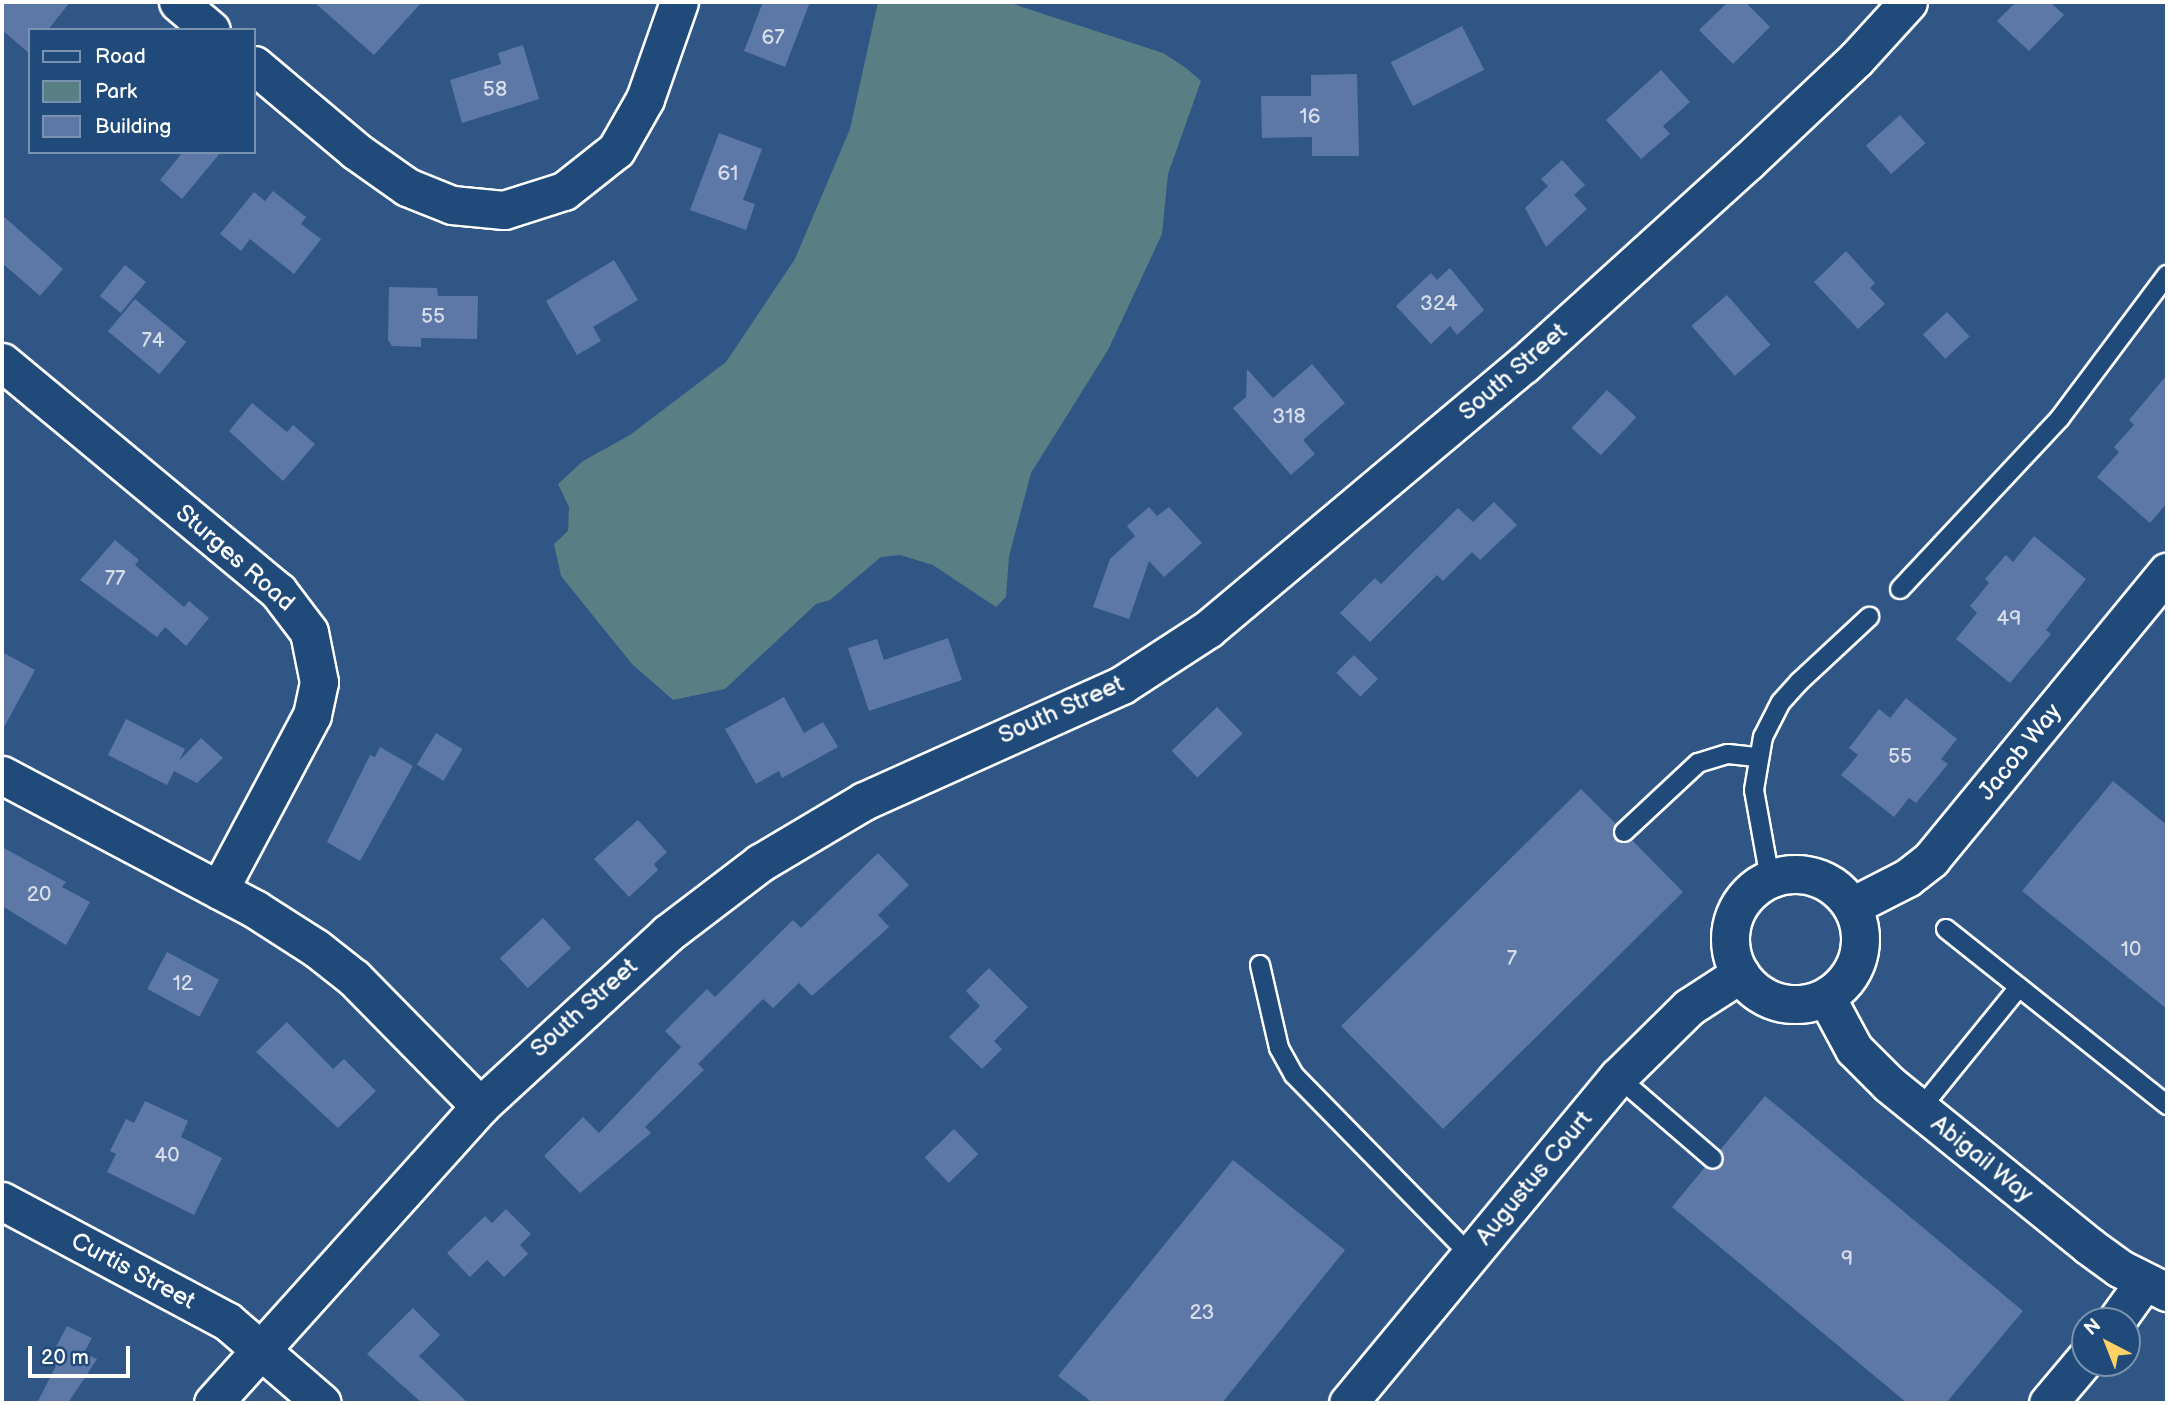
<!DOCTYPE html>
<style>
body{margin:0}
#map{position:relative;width:2169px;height:1405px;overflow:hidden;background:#305686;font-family:"Balsamiq Sans",sans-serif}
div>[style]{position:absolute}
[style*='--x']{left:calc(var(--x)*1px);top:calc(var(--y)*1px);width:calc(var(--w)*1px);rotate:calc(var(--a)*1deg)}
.green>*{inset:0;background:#597f84}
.building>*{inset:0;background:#5d78a6;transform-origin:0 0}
.roads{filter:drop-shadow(2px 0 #fff) drop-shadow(-2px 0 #fff) drop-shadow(0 2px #fff) drop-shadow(0 -2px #fff)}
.lane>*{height:18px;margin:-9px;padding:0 9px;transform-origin:9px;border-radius:9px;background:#1f4a7a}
.street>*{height:37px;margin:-18.5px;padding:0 18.5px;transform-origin:18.5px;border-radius:18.5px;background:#1f4a7a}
.street>.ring{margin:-18.5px;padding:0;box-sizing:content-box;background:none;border:37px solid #1f4a7a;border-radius:50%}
span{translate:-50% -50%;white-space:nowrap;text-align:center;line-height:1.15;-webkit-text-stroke:6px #1f4a7a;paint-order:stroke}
.number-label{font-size:21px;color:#d6dde9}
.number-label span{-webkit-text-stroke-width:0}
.street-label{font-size:24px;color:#fff}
.frame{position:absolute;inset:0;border:4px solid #fff;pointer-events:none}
.legend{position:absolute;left:28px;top:28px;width:228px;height:126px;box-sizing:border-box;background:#1f4a7a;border:2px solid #7992af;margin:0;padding:9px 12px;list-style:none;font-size:21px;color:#fff}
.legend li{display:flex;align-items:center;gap:14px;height:35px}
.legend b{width:35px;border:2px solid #7992af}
.north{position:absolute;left:2071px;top:1307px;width:70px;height:70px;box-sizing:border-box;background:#1f4a7a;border:2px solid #7992af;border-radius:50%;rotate:318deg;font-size:19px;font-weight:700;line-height:28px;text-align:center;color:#fff}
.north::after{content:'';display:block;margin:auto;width:24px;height:32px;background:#ffd166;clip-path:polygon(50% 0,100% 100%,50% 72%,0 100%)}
.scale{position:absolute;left:28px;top:1346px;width:102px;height:32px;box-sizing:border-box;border:4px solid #fff;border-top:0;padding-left:9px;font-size:21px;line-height:24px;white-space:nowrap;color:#fff;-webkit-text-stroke:5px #1f4a7a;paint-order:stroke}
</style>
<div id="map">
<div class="green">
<div style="clip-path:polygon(878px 2px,1007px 2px,1163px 53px,1186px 68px,1201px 81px,1168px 174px,1162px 234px,1108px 350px,1031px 473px,1009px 556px,1006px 597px,996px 607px,933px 565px,900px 555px,881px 557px,830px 600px,816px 604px,725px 689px,673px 700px,632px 664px,561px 576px,554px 544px,568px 531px,569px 507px,558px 484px,583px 461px,630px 435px,726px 362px,795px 259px,850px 129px)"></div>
</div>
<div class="building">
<div style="clip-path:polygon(2px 2px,70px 2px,48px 30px,30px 30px,30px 54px,2px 30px)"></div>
<div style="clip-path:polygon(314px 2px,422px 2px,374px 55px)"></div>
<div style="clip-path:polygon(763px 2px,810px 2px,785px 67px,744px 51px)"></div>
<div style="clip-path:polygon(1728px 2px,1745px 2px,1770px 27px,1733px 64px,1699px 30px)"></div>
<div style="clip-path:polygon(2016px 2px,2050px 2px,2064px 15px,2029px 51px,1997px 21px)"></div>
<div style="left:1462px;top:26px;width:49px;height:80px;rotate:63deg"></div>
<div style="clip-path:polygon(523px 45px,539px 99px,462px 123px,450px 80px,501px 64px,498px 53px)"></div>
<div style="clip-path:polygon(1661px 70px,1690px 102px,1663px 126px,1670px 134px,1641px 159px,1606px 120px)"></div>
<div style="clip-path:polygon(1357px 74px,1359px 156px,1312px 156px,1312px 137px,1262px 138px,1261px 96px,1311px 96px,1311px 75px)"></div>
<div style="left:1900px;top:115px;width:38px;height:46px;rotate:48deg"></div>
<div style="clip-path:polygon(719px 133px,762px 149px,743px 200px,755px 204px,746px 230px,690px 210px)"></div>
<div style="clip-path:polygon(183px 152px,221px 152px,182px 199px,160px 180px)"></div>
<div style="clip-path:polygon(1562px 160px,1585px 185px,1574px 195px,1587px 209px,1546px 247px,1525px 208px,1548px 186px,1541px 179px)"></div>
<div style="clip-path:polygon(273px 191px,306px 217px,301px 224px,321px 239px,294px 274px,250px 239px,241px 251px,220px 234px,254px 192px,265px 201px)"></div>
<div style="clip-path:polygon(2px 215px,63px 269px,40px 296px,2px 263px)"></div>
<div style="clip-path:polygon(1846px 251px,1875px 283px,1870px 288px,1885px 304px,1858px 329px,1814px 282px)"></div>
<div style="clip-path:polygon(614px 260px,638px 300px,593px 327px,601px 341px,577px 355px,546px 301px)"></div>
<div style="left:125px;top:265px;width:27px;height:40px;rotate:39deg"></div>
<div style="clip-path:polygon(1450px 268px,1484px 310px,1457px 335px,1450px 326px,1431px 344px,1396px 306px,1431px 273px,1437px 280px)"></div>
<div style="clip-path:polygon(389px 287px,437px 288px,438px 296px,478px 296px,477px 339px,421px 338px,421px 347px,392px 346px,388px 340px)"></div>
<div style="left:1727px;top:295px;width:66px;height:47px;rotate:49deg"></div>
<div style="left:135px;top:299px;width:67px;height:42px;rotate:40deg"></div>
<div style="left:1947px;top:312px;width:33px;height:33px;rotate:47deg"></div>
<div style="clip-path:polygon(1312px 364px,1345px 403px,1303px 440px,1315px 454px,1291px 475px,1233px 408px,1246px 397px,1247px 369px,1273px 398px)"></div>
<div style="clip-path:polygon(2167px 375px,2167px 503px,2150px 523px,2097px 477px,2119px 452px,2114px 447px,2134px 425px,2129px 420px)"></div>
<div style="left:1607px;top:390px;width:40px;height:52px;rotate:43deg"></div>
<div style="clip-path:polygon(252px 403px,287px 432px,293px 425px,315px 444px,283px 481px,229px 431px)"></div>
<div style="clip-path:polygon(1494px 502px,1517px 525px,1480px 560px,1472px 552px,1443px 581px,1437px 575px,1370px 642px,1340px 613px,1375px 578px,1381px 584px,1458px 508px,1473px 522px)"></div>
<div style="clip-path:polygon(1149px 507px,1157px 516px,1169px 507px,1202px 543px,1164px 577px,1149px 561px,1129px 619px,1093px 607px,1110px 559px,1135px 536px,1127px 526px)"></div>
<div style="clip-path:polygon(2034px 536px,2086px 579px,2046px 630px,2051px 634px,2010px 683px,1956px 639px,1977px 613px,1970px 606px,1989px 583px,1985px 579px,2006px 555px,2013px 562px)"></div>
<div style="clip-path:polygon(115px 540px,139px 560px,135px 565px,184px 607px,189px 601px,209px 618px,186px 646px,165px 627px,157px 637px,80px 580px)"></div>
<div style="clip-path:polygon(948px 638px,962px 680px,869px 711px,848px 648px,877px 639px,884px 660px)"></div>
<div style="clip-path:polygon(2px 652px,35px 670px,2px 731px)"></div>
<div style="left:1354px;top:655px;width:34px;height:25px;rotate:45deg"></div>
<div style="clip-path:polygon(784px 697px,804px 733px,823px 722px,838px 747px,782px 778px,779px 771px,756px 784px,725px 729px)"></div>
<div style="clip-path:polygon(1906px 698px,1957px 739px,1941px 759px,1948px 764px,1916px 803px,1909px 798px,1894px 817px,1841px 775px,1858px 755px,1849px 748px,1879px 709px,1890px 718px)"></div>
<div style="left:1217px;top:707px;width:37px;height:63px;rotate:46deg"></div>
<div style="clip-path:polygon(126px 719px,185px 749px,179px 761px,201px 738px,223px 758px,197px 783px,174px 771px,167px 785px,108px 755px)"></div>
<div style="left:436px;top:733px;width:31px;height:37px;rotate:31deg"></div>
<div style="clip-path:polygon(380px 747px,413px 766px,360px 861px,327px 842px,370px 755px,375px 757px)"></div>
<div style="clip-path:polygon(2113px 781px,2167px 825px,2167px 1009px,2022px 891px)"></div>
<div style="clip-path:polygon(1581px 789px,1616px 824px,1616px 840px,1632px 840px,1683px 892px,1443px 1129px,1341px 1026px)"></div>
<div style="clip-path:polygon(638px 820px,667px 852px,654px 864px,658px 870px,629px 897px,594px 859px)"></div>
<div style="clip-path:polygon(2px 847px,66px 882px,62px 887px,90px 902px,66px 945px,2px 906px)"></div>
<div style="clip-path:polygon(878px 853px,909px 885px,878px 915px,889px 927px,812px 996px,799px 983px,773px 1008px,763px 999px,698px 1064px,704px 1070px,645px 1127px,651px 1133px,580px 1193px,544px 1156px,583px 1117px,599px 1133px,681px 1047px,665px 1031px,707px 989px,715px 997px,793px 920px,801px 928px)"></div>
<div style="left:543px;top:918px;width:41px;height:59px;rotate:47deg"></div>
<div style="left:167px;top:952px;width:59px;height:42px;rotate:28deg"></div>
<div style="clip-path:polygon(989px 968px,1028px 1007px,994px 1041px,1002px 1049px,982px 1069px,949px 1037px,980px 1006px,966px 991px)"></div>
<div style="clip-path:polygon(287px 1022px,333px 1069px,344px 1059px,376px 1091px,338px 1128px,256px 1052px)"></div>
<div style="clip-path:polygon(1765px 1096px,2023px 1311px,1946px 1403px,1907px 1403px,1672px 1207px,1705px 1167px,1722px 1166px,1720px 1150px)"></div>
<div style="clip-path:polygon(145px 1101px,188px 1121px,181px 1137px,222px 1158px,194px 1215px,107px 1172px,116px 1154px,110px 1151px,126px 1119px,134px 1123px)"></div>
<div style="left:954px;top:1129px;width:35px;height:41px;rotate:46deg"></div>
<div style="clip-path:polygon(1233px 1160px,1345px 1250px,1222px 1403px,1093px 1403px,1058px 1376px)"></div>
<div style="clip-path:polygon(506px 1209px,531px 1234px,520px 1245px,528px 1254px,504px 1277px,487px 1260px,470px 1277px,447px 1253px,485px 1216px,492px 1223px)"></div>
<div style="clip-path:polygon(413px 1308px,440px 1335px,419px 1356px,468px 1403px,422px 1403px,367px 1354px)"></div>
<div style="clip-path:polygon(67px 1326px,92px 1338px,84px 1353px,97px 1359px,68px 1403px,37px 1403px,56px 1366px,48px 1362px)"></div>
</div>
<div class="roads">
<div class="lane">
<div style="--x:1900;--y:589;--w:234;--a:-46.9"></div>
<div style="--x:2060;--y:418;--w:179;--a:-53.2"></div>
<div style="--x:1624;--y:832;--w:101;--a:-43"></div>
<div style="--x:1698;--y:763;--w:31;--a:-17"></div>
<div style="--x:1728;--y:754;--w:28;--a:6"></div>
<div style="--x:1770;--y:879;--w:90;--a:-100.2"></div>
<div style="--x:1754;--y:790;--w:54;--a:-80.4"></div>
<div style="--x:1763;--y:737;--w:39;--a:-63"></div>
<div style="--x:1781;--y:702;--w:27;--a:-48"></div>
<div style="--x:1799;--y:682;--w:96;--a:-42.9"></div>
<div style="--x:1946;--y:929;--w:283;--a:38.5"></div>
<div style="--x:1260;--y:965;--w:85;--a:77.1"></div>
<div style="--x:1279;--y:1048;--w:31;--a:61"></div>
<div style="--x:1294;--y:1075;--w:252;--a:45.6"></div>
<div style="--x:1618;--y:1077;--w:125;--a:40.8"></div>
<div style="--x:1920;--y:1109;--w:157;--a:-50.9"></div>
</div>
<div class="street">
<div style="--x:178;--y:2;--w:43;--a:40.3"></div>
<div style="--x:254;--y:65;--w:133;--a:40.1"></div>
<div style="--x:356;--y:151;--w:62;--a:35.2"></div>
<div style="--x:407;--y:187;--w:48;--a:21.8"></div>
<div style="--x:452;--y:205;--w:52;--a:5.5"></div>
<div style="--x:504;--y:210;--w:63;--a:-17.6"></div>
<div style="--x:564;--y:191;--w:66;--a:-38.3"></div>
<div style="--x:616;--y:150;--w:59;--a:-60.4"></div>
<div style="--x:645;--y:99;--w:103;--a:-70.7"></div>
<div style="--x:2;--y:362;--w:359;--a:39.7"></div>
<div style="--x:278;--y:591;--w:51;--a:52.9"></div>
<div style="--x:309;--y:632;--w:51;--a:78.7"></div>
<div style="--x:319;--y:682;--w:34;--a:102"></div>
<div style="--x:312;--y:715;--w:198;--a:118"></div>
<div style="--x:2;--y:775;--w:286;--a:27.9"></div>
<div style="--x:255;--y:909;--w:72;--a:32.6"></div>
<div style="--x:316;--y:948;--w:48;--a:38.3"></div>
<div style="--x:354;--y:978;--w:180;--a:45.5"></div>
<div class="ring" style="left:1730px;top:874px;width:93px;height:93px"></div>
<div style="--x:1852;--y:906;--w:62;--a:-27"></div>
<div style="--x:1907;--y:878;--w:31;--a:-38"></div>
<div style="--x:1931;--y:859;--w:372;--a:-50.6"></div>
<div style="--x:1826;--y:997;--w:59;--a:61.7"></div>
<div style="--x:1854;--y:1049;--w:49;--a:45"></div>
<div style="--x:1889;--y:1084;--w:257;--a:39"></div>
<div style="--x:2089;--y:1246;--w:37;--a:36"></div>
<div style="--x:2119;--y:1268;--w:54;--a:26.6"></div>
<div style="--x:2;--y:1201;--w:255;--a:28.1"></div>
<div style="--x:227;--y:1321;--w:125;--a:40.8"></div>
<div style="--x:2116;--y:1321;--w:48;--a:-54.3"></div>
<div style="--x:213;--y:1403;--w:399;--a:-48"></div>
<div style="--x:480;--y:1106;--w:255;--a:-42.6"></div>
<div style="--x:668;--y:933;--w:116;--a:-37.3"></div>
<div style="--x:760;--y:863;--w:121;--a:-30.8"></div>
<div style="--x:864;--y:801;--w:283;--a:-24.2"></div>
<div style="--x:1122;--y:685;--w:103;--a:-33.1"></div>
<div style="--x:1208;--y:629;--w:411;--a:-40"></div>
<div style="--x:1523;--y:365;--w:302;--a:-42.2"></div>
<div style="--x:1747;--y:162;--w:150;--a:-43.4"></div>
<div style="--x:1856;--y:59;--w:77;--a:-47.6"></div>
<div style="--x:1348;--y:1403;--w:423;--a:-50.4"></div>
<div style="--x:1618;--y:1077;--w:100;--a:-44.6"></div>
<div style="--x:1689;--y:1007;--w:61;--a:-32.9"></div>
<div style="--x:2048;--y:1403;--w:57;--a:-49.9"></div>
</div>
</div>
<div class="number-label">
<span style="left:773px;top:38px">67</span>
<span style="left:495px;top:90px">58</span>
<span style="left:1310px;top:117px">16</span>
<span style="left:728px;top:174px">61</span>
<span style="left:1439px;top:304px">324</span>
<span style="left:433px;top:317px">55</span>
<span style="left:153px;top:341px">74</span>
<span style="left:1289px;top:417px">318</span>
<span style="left:115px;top:579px">77</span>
<span style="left:2009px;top:619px">49</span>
<span style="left:1900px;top:757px">55</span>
<span style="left:39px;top:895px">20</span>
<span style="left:2131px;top:950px">10</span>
<span style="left:1512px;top:959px">7</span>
<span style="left:183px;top:984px">12</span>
<span style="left:167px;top:1156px">40</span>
<span style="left:1847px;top:1259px">9</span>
<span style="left:1202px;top:1313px">23</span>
</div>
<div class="street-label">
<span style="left:1513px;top:372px;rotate:-41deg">South Street</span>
<span style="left:235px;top:558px;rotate:41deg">Sturges Road</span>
<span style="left:1061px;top:710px;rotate:-24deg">South Street</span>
<span style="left:2020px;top:752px;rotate:-51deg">Jacob Way</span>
<span style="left:584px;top:1008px;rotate:-42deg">South Street</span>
<span style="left:1982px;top:1159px;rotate:39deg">Abigail Way</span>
<span style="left:1534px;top:1178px;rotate:-50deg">Augustus Court</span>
<span style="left:133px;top:1271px;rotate:28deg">Curtis Street</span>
</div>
<div class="frame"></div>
<ul class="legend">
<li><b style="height:9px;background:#1f4a7a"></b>Road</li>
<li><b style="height:19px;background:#597f84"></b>Park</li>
<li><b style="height:19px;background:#5d78a6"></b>Building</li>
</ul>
<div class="north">N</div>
<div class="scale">20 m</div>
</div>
